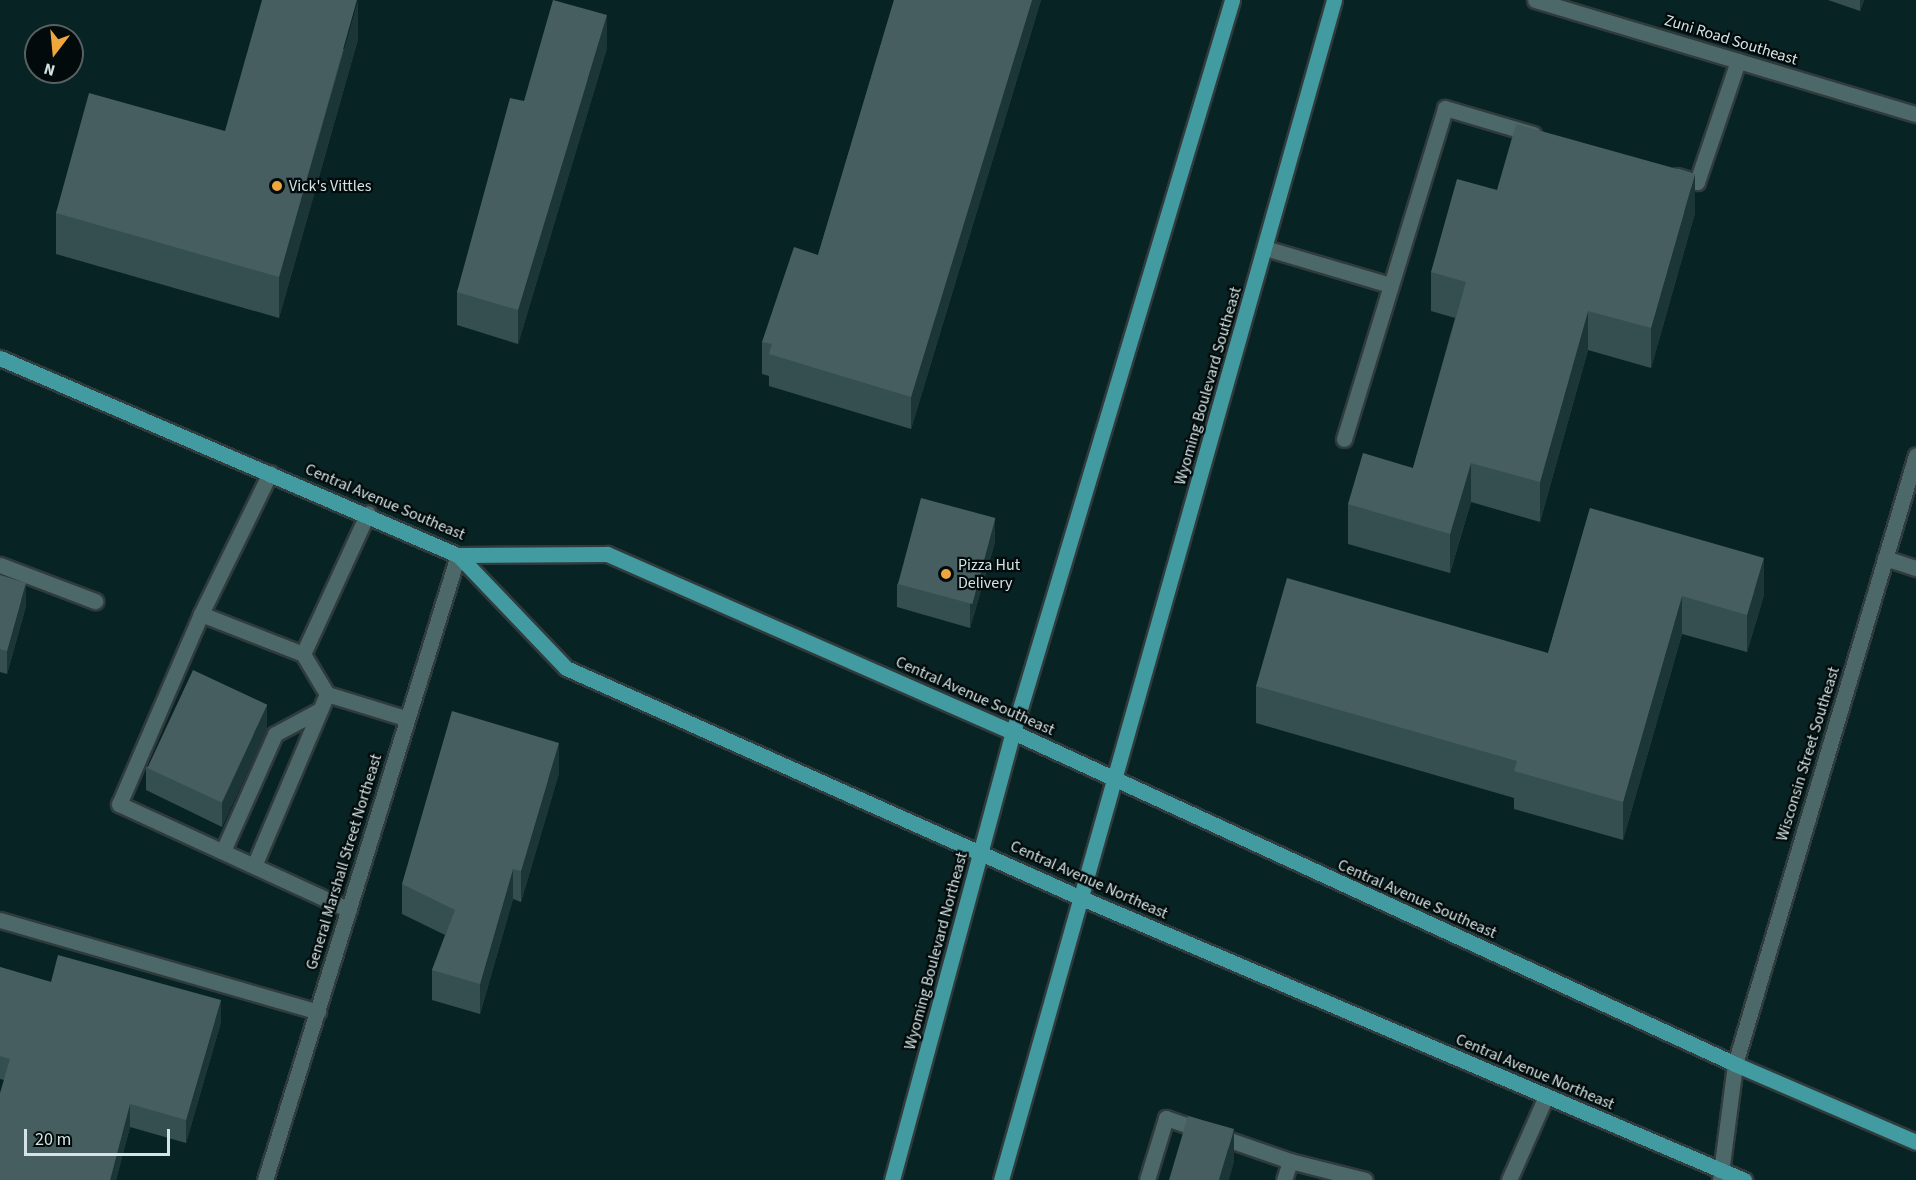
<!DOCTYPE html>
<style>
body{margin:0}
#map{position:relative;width:1916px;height:1180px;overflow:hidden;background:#082324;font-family:"Source Sans 3",sans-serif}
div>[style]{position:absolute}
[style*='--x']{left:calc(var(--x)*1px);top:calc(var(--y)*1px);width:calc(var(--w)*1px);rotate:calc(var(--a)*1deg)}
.roads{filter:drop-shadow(2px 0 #2f3b3c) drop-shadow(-2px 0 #2f3b3c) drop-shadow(0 2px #2f3b3c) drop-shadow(0 -2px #2f3b3c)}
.minor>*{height:15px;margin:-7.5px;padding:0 7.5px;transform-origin:7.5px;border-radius:7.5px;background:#4d6869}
.major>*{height:15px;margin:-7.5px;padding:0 7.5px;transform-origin:7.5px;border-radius:7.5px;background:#429ba0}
.wall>*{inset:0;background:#354e4f}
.shaded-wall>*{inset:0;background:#1c3637}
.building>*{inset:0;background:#465e5f;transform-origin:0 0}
.dots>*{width:16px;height:16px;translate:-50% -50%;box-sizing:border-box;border:3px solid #020a0b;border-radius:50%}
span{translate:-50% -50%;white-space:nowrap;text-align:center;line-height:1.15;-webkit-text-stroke:4.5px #020a0b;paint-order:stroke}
.street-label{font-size:16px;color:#d4e3e3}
.poi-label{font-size:16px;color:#d4e3e3}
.left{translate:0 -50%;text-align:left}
.north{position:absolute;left:24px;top:24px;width:60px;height:60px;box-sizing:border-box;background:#020a0b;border:2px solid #566161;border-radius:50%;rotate:196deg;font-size:16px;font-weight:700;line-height:24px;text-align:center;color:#d4e3e3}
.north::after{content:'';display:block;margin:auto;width:21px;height:27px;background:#efa73d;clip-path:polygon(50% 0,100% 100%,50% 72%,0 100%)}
.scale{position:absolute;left:24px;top:1129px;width:146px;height:27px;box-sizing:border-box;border:3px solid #d4e3e3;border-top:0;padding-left:8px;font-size:18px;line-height:21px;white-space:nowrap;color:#d4e3e3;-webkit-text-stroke:4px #020a0b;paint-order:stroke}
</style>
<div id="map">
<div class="roads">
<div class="minor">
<div style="--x:1535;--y:0;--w:398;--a:16.7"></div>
<div style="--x:1677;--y:176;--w:21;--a:17"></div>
<div style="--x:1697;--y:182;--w:128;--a:-71.3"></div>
<div style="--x:1265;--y:248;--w:130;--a:16.5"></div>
<div style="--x:1344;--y:439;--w:346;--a:-73"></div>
<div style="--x:1445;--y:108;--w:92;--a:16.5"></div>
<div style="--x:270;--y:473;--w:157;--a:116.1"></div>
<div style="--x:201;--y:614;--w:207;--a:113.3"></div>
<div style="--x:119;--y:804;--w:253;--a:24.7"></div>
<div style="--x:1885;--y:558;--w:33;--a:18"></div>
<div style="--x:0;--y:565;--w:102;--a:20.8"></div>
<div style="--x:201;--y:614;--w:110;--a:21.4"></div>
<div style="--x:303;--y:654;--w:47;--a:59"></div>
<div style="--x:327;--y:694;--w:187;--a:113"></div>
<div style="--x:303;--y:654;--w:155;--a:-65.3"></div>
<div style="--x:327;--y:694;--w:82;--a:17.1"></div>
<div style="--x:223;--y:851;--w:128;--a:-66"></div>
<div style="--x:275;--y:734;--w:51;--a:-28.1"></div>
<div style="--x:0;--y:920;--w:331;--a:16.1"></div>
<div style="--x:265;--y:1180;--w:654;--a:-72.84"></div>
<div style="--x:1147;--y:1180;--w:65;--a:-73"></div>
<div style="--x:1166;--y:1118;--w:131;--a:19.1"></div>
<div style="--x:1284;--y:1180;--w:20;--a:-72"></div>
<div style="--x:1290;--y:1161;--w:77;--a:14.2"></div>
<div style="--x:1509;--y:1180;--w:92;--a:-66.2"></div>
<div style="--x:1720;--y:1180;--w:117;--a:-82.6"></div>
<div style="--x:1735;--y:1064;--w:635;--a:-73.45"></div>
</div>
<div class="major">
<div style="--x:0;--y:358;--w:499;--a:23.3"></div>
<div style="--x:458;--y:555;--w:149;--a:-0.4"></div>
<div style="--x:607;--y:554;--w:443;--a:23.7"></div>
<div style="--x:1013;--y:732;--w:795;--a:24.69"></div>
<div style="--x:1735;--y:1064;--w:197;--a:23.3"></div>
<div style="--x:458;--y:555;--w:156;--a:46.3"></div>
<div style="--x:566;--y:668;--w:562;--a:24.06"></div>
<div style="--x:1079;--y:897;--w:723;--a:23.05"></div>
<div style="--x:892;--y:1180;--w:464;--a:-74.9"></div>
<div style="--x:1013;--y:732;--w:764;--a:-73.34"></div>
<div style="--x:1001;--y:1180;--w:1226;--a:-74.24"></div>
</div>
</div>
<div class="wall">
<div style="clip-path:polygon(894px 0,1041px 0,911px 429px,769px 386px,769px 376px,762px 374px,762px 342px,818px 255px)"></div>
<div style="clip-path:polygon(1828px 0,1864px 0,1860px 11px)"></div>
<div style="clip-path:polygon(358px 39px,279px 318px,56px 254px,56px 213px,225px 131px)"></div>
<div style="clip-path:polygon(607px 48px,518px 344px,457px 325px,457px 292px)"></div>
<div style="clip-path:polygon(1497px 190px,1695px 213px,1651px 368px,1588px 350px,1540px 522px,1471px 502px,1450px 573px,1348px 544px,1348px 504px,1413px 468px,1455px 318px,1431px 311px,1431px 272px)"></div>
<div style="clip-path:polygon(1590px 508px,1764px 595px,1747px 652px,1682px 634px,1623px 840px,1514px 809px,1514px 798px,1256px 723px,1256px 686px,1548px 653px)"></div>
<div style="clip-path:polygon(995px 542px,970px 628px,897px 607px,897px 584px)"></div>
<div style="clip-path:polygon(0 575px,26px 606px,7px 674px,0 672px)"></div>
<div style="clip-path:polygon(267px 729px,222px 827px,146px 790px,146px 767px)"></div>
<div style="clip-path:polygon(559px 773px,521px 902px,513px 899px,480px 1014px,432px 1000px,432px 970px,445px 935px,402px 914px,402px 884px)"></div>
<div style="clip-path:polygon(0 967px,51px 982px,221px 1022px,186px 1143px,130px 1127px,116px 1180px,0 1180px,4px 1080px,0 1079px)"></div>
</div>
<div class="shaded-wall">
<div style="clip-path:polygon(358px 0,358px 39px,279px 318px,279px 277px)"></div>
<div style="clip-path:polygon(1032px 0,1041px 0,911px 429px,911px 397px)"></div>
<div style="clip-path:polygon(1860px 0,1864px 0,1860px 11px)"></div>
<div style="clip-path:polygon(607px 15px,607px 48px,518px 344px,518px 310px)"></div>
<div style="clip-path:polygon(1695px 174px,1695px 213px,1651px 368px,1651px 328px)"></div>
<div style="clip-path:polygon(1588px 311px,1588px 350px,1540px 522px,1540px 482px)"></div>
<div style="clip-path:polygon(1471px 463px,1471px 502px,1450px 573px,1450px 534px)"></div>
<div style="clip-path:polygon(995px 518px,995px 542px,970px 628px,970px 605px)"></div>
<div style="clip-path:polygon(1764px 558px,1764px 595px,1747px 652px,1747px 615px)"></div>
<div style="clip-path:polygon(26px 583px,26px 606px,7px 674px,7px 651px)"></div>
<div style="clip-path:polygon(1682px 596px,1682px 634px,1623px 840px,1623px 802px)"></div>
<div style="clip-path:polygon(267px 705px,267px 729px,222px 827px,222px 803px)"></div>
<div style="clip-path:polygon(559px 743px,559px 773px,521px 902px,521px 871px)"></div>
<div style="clip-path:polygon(513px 869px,513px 899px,480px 1014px,480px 984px)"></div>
<div style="clip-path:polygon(221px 1000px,221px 1022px,186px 1143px,186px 1120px)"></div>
<div style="clip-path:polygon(130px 1104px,130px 1127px,116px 1180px,110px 1180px)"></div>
<div style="clip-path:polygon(1234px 1129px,1234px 1162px,1229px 1180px,1219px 1180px)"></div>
</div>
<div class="building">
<div style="clip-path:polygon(262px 0,357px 0,279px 277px,56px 213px,89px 93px,225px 131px)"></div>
<div style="clip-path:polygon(553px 0,607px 15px,518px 310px,457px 292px,510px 98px,524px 101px)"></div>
<div style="clip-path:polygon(894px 0,1032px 0,911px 397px,769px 354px,772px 344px,762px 342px,794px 247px,818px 255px)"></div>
<div style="clip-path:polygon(1516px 124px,1695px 174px,1651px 328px,1588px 311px,1540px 482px,1471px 463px,1450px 534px,1348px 504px,1363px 453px,1413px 468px,1466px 282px,1431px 272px,1457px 179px,1497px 190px)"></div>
<div style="left:921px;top:498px;width:77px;height:89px;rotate:15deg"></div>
<div style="clip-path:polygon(1590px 508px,1764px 558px,1747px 615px,1682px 596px,1623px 802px,1514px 771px,1517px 761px,1256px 686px,1287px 578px,1548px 653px)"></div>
<div style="clip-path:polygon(0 575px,26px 583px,7px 651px,0 649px)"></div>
<div style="left:193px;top:670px;width:82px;height:108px;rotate:25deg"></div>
<div style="clip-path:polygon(452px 711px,559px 743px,521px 871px,513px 869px,480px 984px,432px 970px,455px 910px,402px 884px)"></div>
<div style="clip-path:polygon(58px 955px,221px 1000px,186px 1120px,130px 1104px,110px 1180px,0 1180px,0 1093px,10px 1059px,0 1056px,0 967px,51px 982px)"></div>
<div style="clip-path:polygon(1188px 1116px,1234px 1129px,1219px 1180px,1169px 1180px)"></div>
</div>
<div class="dots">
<div style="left:277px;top:186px;background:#efa73d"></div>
<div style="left:946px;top:574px;background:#efa73d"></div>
</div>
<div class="street-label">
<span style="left:1731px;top:40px;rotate:17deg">Zuni Road Southeast</span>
<span style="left:1208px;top:386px;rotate:-74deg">Wyoming Boulevard Southeast</span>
<span style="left:385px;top:502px;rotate:23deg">Central Avenue Southeast</span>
<span style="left:975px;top:696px;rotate:24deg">Central Avenue Southeast</span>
<span style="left:1808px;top:754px;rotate:-73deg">Wisconsin Street Southeast</span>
<span style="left:344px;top:862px;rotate:-73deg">General Marshall Street Northeast</span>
<span style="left:1089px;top:880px;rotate:24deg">Central Avenue Northeast</span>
<span style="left:1417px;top:899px;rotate:24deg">Central Avenue Southeast</span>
<span style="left:936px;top:951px;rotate:-75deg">Wyoming Boulevard Northeast</span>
<span style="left:1535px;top:1072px;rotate:23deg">Central Avenue Northeast</span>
</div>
<div class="poi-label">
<span class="left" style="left:289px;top:186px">Vick's Vittles</span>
<span class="left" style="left:958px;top:574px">Pizza Hut<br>Delivery</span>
</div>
<div class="north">N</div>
<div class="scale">20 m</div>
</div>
